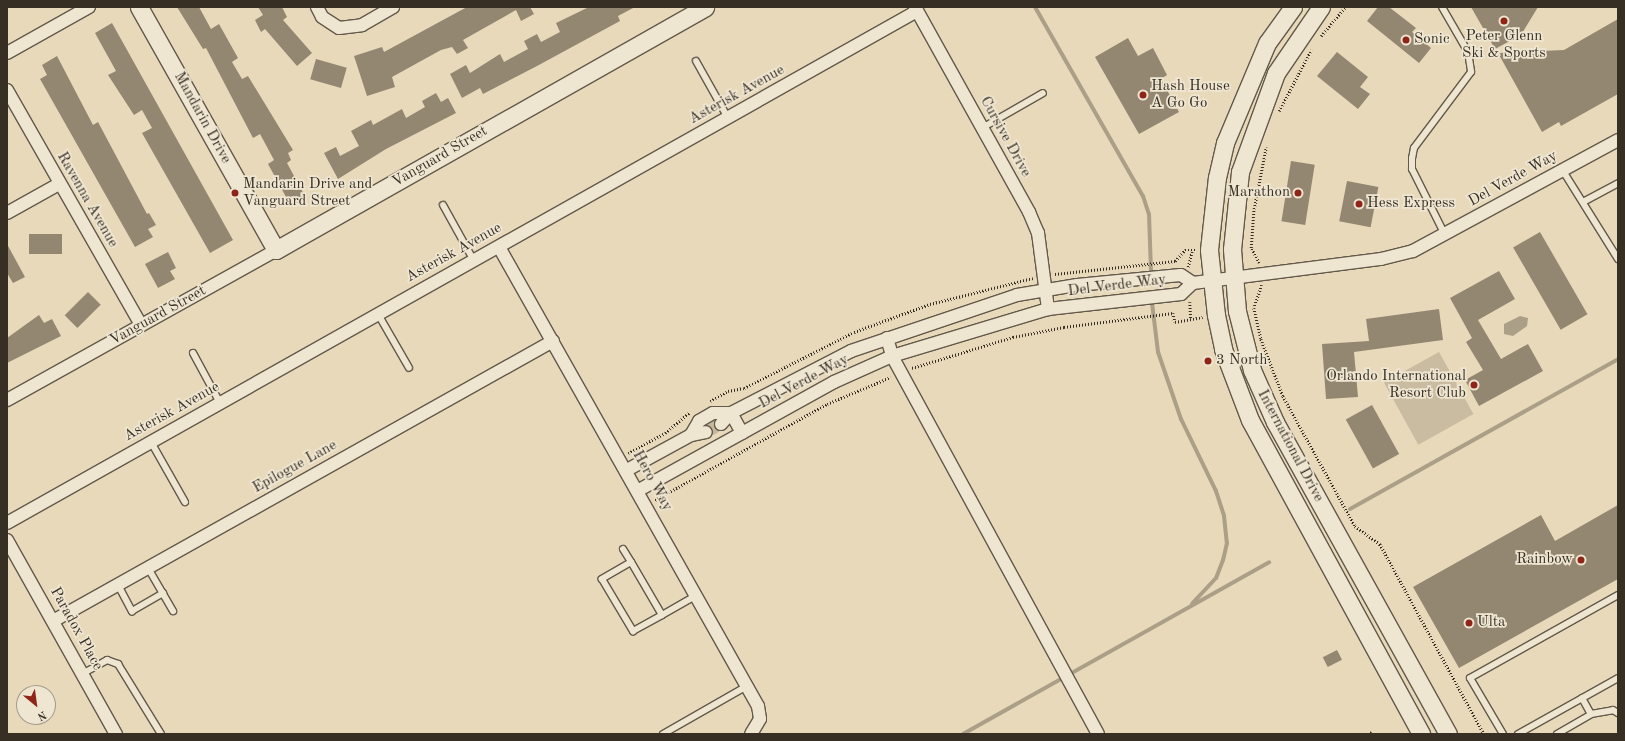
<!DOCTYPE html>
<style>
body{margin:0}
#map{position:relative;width:1625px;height:741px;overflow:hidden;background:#e7d9ba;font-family:"Old Standard TT",serif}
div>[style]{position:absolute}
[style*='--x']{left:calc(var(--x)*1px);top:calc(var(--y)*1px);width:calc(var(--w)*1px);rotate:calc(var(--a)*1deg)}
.green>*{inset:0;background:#c9bca0;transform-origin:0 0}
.water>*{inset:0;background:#ab9f87}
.stream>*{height:4px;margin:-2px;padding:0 2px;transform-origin:2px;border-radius:2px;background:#ab9f87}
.building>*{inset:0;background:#938772;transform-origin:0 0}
.street-tunnel>*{height:12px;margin-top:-6px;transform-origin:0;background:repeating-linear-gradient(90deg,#c4b79c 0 12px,transparent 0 18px)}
.path>*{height:2.5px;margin-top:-1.25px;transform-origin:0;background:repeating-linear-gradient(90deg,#372e24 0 1px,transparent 0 3px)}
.roads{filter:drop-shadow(1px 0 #63594a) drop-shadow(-1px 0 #63594a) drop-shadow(0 1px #63594a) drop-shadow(0 -1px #63594a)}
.lane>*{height:6px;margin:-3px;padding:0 3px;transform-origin:3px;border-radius:3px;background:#efe6d2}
.street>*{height:12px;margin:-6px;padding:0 6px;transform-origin:6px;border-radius:6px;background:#efe6d2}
.secondary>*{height:17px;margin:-8.5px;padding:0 8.5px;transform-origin:8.5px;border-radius:8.5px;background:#efe6d2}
.dots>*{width:11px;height:11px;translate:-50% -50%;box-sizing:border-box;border:2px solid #efe6d2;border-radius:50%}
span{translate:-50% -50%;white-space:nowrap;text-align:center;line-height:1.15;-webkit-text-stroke:3.5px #efe6d2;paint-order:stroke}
.poi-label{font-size:15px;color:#372e24}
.left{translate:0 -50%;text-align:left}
.right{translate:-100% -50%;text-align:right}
.street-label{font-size:15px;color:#372e24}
.frame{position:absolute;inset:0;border:8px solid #372e24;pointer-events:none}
.north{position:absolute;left:16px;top:685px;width:40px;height:40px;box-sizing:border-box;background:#efe6d2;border:1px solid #a59c8c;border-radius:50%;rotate:151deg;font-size:11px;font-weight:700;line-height:16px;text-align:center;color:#372e24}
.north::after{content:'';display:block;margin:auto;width:14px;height:18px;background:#8f2418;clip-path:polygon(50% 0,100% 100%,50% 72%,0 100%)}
</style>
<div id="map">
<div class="green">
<div style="left:1439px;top:352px;width:71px;height:63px;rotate:61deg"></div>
</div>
<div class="water">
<div style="clip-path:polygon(1520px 316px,1528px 318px,1527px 326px,1513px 336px,1504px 334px,1504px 324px)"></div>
</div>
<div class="stream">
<div style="--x:1035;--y:7;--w:218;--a:60.3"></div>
<div style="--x:1143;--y:196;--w:19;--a:72"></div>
<div style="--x:1149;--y:214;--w:58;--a:88"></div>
<div style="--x:1152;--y:303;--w:49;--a:83"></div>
<div style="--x:1158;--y:352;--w:71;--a:71.1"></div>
<div style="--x:1181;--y:419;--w:80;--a:64.1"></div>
<div style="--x:1216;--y:491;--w:26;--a:72"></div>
<div style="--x:1224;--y:516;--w:27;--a:84"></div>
<div style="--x:1227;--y:543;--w:17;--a:103"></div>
<div style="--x:1223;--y:560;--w:19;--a:111"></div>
<div style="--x:1216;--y:578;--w:35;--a:133"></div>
<div style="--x:1350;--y:509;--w:307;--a:-29.2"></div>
<div style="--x:963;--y:734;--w:351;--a:-29.3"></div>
</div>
<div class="building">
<div style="clip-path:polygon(177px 7px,199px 7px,211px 29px,219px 24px,238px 58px,232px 62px,242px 79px,248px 76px,293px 150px,288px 153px,291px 160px,287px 163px,306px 198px,291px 206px,268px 164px,274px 160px,260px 134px,253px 138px,206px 48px,203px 49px)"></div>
<div style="clip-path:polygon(258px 7px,282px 7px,287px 17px,283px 20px,312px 53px,297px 66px,265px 29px,261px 32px,255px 20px,263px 15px)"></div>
<div style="clip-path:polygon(467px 7px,530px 7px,534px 14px,521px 21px,516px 10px,463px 40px,468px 48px,457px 54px,452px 47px,441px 50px,392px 77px,395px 87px,367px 96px,354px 56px,382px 47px,384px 52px)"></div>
<div style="clip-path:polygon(589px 7px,635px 7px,618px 16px,620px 21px,537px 66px,483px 94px,480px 88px,462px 98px,450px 74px,466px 65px,470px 73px,500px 54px,504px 62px,528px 49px,524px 41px,537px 34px,541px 42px,560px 32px,556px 23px)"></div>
<div style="clip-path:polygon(1378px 7px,1389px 7px,1416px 28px,1412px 32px,1431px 48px,1419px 63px,1367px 21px)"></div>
<div style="clip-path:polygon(1471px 7px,1538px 7px,1521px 35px,1495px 49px)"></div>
<div style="clip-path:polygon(1618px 19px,1618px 94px,1561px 126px,1559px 122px,1542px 132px,1498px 53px,1564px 50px)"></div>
<div style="clip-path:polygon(112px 23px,233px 240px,210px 253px,142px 133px,152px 128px,142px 110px,134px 115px,108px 75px,116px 71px,95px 33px)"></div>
<div style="clip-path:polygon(1128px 38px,1138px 56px,1153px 48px,1167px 75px,1161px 79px,1179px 112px,1139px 134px,1095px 57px)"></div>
<div style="clip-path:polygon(1337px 52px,1368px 77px,1360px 87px,1370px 94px,1358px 109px,1317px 76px)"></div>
<div style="clip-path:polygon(57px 56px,93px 125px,98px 122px,147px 214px,149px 213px,156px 225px,148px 229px,153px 237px,135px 247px,40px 79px,47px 75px,42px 65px)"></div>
<div style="left:316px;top:59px;width:32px;height:21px;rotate:16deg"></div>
<div style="clip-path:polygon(436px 93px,441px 102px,448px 98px,456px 113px,386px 149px,338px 179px,324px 153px,336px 147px,340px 156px,359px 146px,351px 131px,371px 120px,373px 125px,402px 109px,406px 118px,425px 107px,422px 101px)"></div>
<div style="left:1291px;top:161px;width:24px;height:61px;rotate:9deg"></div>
<div style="left:1347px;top:181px;width:32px;height:41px;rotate:11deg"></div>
<div style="left:1540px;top:232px;width:95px;height:31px;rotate:60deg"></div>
<div style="left:29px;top:234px;width:33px;height:20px"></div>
<div style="clip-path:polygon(7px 244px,25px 277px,13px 283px,7px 273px)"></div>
<div style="clip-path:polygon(168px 252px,176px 268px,170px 271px,175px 279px,158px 288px,145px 264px)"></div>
<div style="clip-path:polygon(1499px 271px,1515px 299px,1478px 320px,1501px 359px,1528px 344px,1543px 371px,1479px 406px,1465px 380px,1483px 370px,1466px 342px,1472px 338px,1450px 298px)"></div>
<div style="left:88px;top:292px;width:18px;height:33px;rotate:45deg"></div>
<div style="clip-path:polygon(1439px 309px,1443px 340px,1354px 352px,1358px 397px,1326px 399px,1322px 344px,1369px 341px,1366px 319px)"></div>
<div style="clip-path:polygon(39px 315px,44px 323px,52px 319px,61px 336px,7px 363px,7px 338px)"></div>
<div style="left:1372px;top:405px;width:56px;height:30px;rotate:61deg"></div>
<div style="clip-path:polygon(1618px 505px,1618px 579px,1459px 668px,1413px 587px,1541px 515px,1555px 541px)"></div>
<div style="left:1337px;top:650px;width:11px;height:16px;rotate:63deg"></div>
</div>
<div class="street-tunnel">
<div style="--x:706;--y:432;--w:17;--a:-28"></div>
</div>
<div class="path">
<div style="--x:1321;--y:36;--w:38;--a:-50"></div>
<div style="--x:1279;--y:111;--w:69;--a:-62.3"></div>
<div style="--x:1259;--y:263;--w:17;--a:-118"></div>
<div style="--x:1251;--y:248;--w:39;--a:-86"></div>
<div style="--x:1254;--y:209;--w:63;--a:-79"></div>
<div style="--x:1188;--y:267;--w:16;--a:-76"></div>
<div style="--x:1055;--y:274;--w:121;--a:-6.2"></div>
<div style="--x:1175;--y:261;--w:15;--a:-48"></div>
<div style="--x:1185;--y:250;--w:10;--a:0"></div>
<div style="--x:1262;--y:285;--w:24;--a:109"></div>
<div style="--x:1254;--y:308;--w:32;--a:77"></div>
<div style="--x:1261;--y:339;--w:61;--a:68.9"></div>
<div style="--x:1283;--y:396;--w:149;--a:61"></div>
<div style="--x:1355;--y:526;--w:31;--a:36"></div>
<div style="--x:1380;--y:544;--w:217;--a:61.3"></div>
<div style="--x:1190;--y:302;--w:17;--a:87"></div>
<div style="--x:912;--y:368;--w:106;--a:-17.1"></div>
<div style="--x:1013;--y:337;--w:52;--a:-11.1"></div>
<div style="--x:1064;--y:327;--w:110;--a:-7.3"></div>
<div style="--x:1173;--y:313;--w:9;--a:77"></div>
<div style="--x:1175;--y:322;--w:28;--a:-10"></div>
<div style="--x:710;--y:401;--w:21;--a:-29"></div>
<div style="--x:728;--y:391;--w:16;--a:-11"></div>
<div style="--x:744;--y:388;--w:123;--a:-27"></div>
<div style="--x:854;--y:332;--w:81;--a:-20.2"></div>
<div style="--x:930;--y:304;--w:106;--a:-14.2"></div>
<div style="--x:628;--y:453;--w:42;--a:-28.4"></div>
<div style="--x:665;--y:433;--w:33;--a:-40"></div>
<div style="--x:655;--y:500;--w:197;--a:-29.2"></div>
<div style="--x:827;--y:404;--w:69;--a:-22.9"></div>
<div style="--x:1368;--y:734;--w:4;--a:-27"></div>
</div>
<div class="roads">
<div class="lane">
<div style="--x:1442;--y:7;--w:52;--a:60"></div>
<div style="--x:1468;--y:52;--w:20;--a:81"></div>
<div style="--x:1471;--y:72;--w:95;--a:126.9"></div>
<div style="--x:1414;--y:148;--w:10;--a:101"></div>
<div style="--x:1412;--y:158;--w:11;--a:90"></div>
<div style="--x:1412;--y:169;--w:74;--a:63.4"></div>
<div style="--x:696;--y:61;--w:65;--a:60.7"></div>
<div style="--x:982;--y:128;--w:70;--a:-29.8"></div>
<div style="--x:1563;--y:171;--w:104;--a:58"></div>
<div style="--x:1583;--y:202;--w:40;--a:-28"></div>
<div style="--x:443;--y:205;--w:64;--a:61"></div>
<div style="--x:378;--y:314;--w:62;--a:60.1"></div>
<div style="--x:193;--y:353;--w:57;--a:61.6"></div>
<div style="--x:151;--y:442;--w:69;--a:60.5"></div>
<div style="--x:623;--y:549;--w:15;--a:58"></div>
<div style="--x:148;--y:568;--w:50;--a:59.8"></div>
<div style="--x:118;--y:585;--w:30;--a:62"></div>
<div style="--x:132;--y:611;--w:36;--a:-30"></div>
<div style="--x:662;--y:615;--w:61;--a:-120.3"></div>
<div style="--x:631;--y:562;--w:34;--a:150"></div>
<div style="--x:602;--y:579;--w:61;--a:59.2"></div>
<div style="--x:633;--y:631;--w:33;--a:-29"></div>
<div style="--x:662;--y:615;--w:40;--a:-29.7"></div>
<div style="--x:82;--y:674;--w:29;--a:-29"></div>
<div style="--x:107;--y:660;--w:12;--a:20"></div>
<div style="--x:118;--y:664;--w:82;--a:58.4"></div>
<div style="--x:1582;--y:698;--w:18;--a:61"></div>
<div style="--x:663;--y:734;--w:97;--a:-29.7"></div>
<div style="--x:1503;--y:734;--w:65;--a:-120.5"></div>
<div style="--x:1470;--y:678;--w:170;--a:-29.3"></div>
<div style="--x:1518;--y:734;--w:115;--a:-29.2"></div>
<div style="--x:1557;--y:734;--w:39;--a:-30"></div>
<div style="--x:1591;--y:714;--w:22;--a:-10"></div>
<div style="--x:1613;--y:710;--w:6;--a:31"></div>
</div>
<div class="street">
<div style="--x:317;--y:7;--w:11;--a:63"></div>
<div style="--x:322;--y:17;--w:20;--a:33"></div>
<div style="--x:339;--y:28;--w:23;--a:-7"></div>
<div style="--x:362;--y:25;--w:36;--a:-30"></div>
<div style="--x:915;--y:7;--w:235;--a:60.9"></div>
<div style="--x:1029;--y:212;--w:23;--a:67"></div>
<div style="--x:1038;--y:233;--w:77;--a:82.5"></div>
<div style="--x:7;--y:53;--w:94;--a:-29.3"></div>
<div style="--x:7;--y:90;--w:271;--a:60.3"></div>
<div style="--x:7;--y:213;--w:60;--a:-29.1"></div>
<div style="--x:499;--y:247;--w:527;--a:60.57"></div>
<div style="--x:758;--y:706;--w:13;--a:81"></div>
<div style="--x:760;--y:719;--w:17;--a:121"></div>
<div style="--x:1193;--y:283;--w:190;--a:-7.3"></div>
<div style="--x:1381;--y:259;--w:33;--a:-14"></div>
<div style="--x:1413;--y:251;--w:233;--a:-28.4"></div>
<div style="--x:887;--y:338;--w:19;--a:74"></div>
<div style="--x:892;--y:356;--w:430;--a:61.4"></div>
<div style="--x:7;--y:400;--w:308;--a:-29.1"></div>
<div style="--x:731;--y:413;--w:23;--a:61"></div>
<div style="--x:721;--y:424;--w:15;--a:-48"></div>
<div style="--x:731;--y:413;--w:135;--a:-27.3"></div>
<div style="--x:851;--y:351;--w:175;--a:-18.6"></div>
<div style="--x:1017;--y:295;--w:61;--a:-9.5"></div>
<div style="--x:1077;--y:285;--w:104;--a:-5.5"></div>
<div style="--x:1181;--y:275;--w:14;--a:34"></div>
<div style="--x:691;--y:435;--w:16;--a:-60"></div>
<div style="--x:699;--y:421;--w:16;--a:-30"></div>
<div style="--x:713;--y:413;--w:18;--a:0"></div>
<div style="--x:627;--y:470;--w:73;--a:-28.7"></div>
<div style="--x:691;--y:435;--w:15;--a:-11"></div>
<div style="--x:639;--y:490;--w:223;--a:-29"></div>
<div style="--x:834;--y:382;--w:64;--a:-24.1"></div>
<div style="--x:892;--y:356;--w:163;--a:-16.8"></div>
<div style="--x:1048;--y:309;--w:134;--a:-6.4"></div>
<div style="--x:1181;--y:294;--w:16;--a:-43"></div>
<div style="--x:7;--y:523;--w:1044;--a:-29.36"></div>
<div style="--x:7;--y:540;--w:223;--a:60.7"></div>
<div style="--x:53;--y:621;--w:573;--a:-29.25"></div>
</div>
<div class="secondary">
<div style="--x:139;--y:7;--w:279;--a:60.6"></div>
<div style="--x:276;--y:250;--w:493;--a:-29.5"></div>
<div style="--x:1293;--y:7;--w:44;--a:125.8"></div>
<div style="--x:1267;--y:43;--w:108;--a:112.8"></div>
<div style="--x:1225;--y:143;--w:35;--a:103"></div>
<div style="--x:1217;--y:177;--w:73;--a:96.3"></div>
<div style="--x:1209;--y:250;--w:65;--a:83.9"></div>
<div style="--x:1216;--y:315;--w:35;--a:78"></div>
<div style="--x:1223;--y:349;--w:76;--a:69.2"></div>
<div style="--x:1250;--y:420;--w:358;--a:61.4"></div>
<div style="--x:1321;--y:7;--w:80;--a:124.3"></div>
<div style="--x:1276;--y:73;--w:105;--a:110"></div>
<div style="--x:1240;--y:172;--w:77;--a:95.9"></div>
<div style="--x:1232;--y:249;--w:62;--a:85.4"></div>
<div style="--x:1237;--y:311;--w:61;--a:75.7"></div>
<div style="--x:1252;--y:370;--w:57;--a:66.1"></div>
<div style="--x:1275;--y:422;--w:357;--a:61"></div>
</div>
</div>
<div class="dots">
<div style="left:1504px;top:21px;background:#8f2418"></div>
<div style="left:1406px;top:40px;background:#8f2418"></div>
<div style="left:1143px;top:95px;background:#8f2418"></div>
<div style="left:235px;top:193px;background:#8f2418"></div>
<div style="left:1298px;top:193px;background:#8f2418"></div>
<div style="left:1359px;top:204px;background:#8f2418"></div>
<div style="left:1208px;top:361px;background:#8f2418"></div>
<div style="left:1474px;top:385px;background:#8f2418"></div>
<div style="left:1581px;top:560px;background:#8f2418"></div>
<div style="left:1469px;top:623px;background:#8f2418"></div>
</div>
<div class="poi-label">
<span style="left:1504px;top:45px">Peter Glenn<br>Ski &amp; Sports</span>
<span class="left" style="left:1414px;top:40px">Sonic</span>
<span class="left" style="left:1151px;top:95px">Hash House<br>A Go Go</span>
<span class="left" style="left:243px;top:193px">Mandarin Drive and<br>Vanguard Street</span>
<span class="right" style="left:1290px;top:193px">Marathon</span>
<span class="left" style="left:1367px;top:204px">Hess Express</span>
<span class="left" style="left:1216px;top:361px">3 North</span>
<span class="right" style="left:1466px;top:385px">Orlando International<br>Resort Club</span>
<span class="right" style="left:1573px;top:560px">Rainbow</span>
<span class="left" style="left:1477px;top:623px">Ulta</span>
</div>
<div class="street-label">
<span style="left:737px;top:95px;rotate:-29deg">Asterisk Avenue</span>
<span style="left:202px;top:118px;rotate:61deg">Mandarin Drive</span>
<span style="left:1005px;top:137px;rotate:61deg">Cursive Drive</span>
<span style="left:440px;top:157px;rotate:-30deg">Vanguard Street</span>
<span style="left:1513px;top:179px;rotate:-29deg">Del Verde Way</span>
<span style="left:87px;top:200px;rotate:60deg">Ravenna Avenue</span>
<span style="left:454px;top:253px;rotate:-29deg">Asterisk Avenue</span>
<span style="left:1117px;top:286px;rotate:-7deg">Del Verde Way</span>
<span style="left:158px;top:316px;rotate:-29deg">Vanguard Street</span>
<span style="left:804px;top:382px;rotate:-28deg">Del Verde Way</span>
<span style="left:172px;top:412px;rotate:-29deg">Asterisk Avenue</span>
<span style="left:1290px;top:446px;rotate:62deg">International Drive</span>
<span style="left:295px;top:467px;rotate:-29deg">Epilogue Lane</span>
<span style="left:652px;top:481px;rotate:61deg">Hero Way</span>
<span style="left:76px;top:629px;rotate:61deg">Paradox Place</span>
</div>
<div class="frame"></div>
<div class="north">N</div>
</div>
